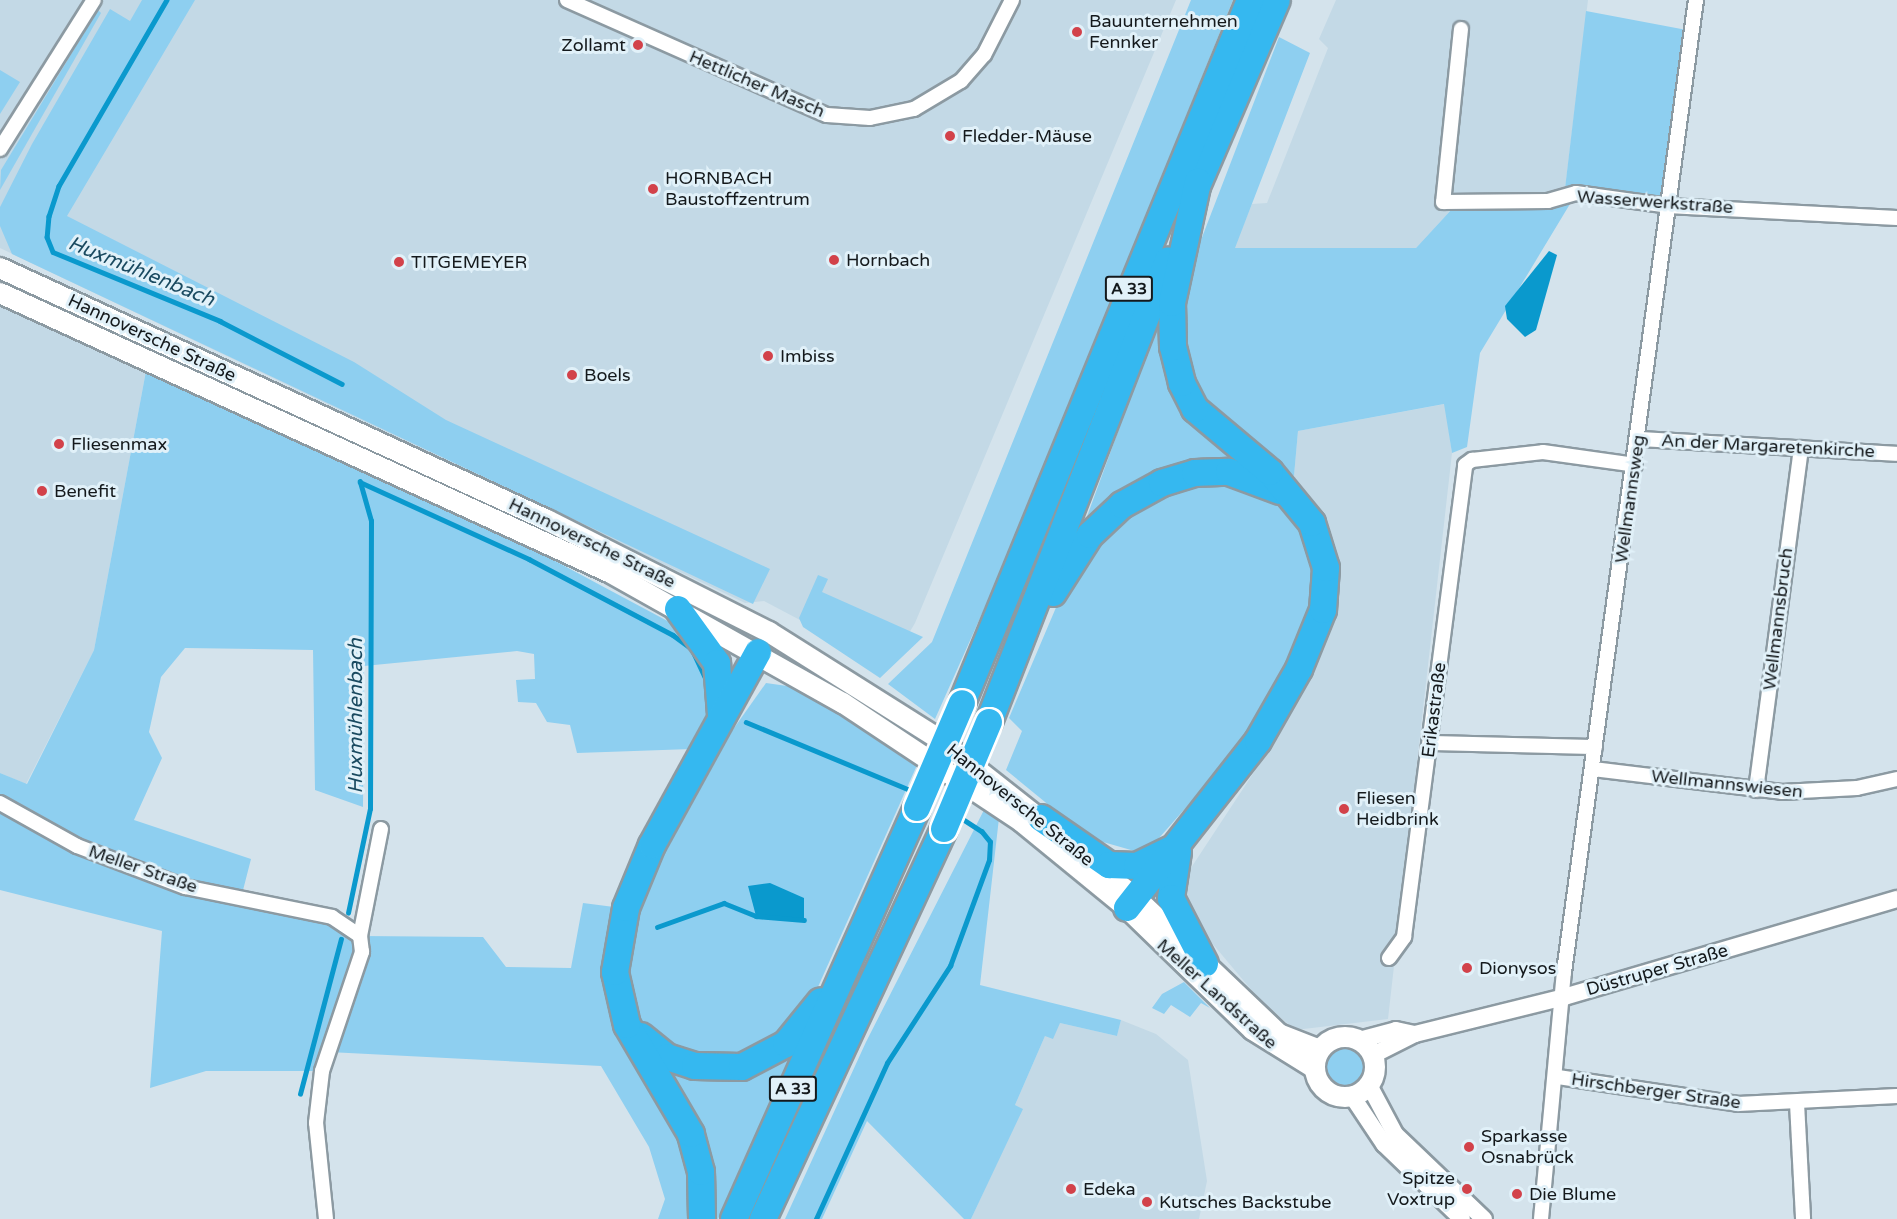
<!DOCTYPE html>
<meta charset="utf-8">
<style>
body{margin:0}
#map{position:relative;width:1897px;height:1219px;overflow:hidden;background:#d4e3ec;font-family:"Varela Round",sans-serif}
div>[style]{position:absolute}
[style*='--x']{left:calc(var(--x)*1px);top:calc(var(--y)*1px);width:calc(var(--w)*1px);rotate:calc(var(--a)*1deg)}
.built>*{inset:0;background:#c3d9e6}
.green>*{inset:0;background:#8ecff0}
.round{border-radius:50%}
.water>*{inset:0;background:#0a99cd}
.stream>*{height:4.5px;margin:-2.25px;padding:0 2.25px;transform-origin:2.25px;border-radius:2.25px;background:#0a99cd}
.roads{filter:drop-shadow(2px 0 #8c9aa2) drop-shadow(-2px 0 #8c9aa2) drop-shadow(0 2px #8c9aa2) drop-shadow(0 -2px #8c9aa2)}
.minor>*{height:14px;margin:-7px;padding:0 7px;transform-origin:7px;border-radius:7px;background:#fff}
.tertiary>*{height:16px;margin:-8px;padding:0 8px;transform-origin:8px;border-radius:8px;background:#fff}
.secondary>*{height:20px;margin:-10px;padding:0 10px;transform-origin:10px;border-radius:10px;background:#fff}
.secondary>.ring{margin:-10px;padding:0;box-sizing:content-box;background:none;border:20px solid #fff;border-radius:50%}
.motorway>*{height:26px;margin:-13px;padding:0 13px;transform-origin:13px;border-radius:13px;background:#35b8f0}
.bridges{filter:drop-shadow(2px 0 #fff) drop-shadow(-2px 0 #fff) drop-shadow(0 2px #fff) drop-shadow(0 -2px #fff)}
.motorway-bridge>*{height:26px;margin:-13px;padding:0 13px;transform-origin:13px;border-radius:13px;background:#35b8f0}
.dots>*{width:16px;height:16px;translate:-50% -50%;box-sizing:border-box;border:3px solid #e1f1f9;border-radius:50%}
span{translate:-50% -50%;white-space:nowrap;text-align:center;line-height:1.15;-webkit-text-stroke:6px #e1f1f9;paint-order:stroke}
.shield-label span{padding:2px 4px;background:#e1f1f9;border:2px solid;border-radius:4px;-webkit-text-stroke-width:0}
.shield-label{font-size:16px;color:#14191c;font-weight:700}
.poi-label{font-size:18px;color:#14191c}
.left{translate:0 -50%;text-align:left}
.right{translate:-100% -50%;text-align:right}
.street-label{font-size:18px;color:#14191c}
.water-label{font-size:20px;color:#1a4a60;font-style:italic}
</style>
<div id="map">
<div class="built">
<div style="clip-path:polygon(0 0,1176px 0,915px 623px,889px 667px,764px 601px,745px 603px,0 248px)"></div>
<div style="clip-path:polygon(1336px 0,1588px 0,1564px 197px,1452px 209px,1416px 248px,1234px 248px,1252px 204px,1267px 203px,1328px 48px,1319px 39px)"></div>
<div style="clip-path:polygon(0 306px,146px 371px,94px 650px,26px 784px,0 773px)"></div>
<div style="clip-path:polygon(1445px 404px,1452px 453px,1388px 1019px,1295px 1030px,1259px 999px,1201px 930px,1185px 893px,1185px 877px,1260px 763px,1309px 666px,1336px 576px,1331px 540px,1294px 476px,1298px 431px)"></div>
<div style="clip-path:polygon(1121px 1020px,1156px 1034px,1188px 1060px,1207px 1181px,1199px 1219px,971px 1219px,1022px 1109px,1015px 1105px,1045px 1036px,1060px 1023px,1117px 1036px)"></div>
</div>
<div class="green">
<div style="clip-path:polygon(142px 0,195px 0,67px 216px,354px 362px,446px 420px,770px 569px,753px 604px,12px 254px,0 226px,0 207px,32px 144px,110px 9px,130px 21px)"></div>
<div style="clip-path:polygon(1191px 0,1233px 0,1018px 533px,935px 719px,888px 684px,932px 642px)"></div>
<div style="clip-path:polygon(98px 10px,101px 13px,0 190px,1px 170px)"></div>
<div style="clip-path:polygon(1586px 11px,1692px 31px,1668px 206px,1576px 194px,1480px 353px,1467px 447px,1452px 453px,1444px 404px,1298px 431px,1294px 476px,1224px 429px,1191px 384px,1183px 345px,1186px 279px,1279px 37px,1310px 53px,1235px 248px,1416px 248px,1452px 209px,1564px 197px)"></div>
<div style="clip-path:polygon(0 70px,20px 82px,0 114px)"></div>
<div style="clip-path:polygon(1172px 303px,1182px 383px,1263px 482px,1162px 483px,1070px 563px,1158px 322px)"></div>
<div style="clip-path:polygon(146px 371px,512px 538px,675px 625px,706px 653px,711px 709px,691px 749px,577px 753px,570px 725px,547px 722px,536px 703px,518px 702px,516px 680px,535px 679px,534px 654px,517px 651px,364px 666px,363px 807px,315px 790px,313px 650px,185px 648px,161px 677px,149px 732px,162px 758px,134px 820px,251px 859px,241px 898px,332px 917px,360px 936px,483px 937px,506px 967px,571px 968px,583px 903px,614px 907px,606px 979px,611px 1014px,677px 1111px,698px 1219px,658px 1219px,665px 1199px,649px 1147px,601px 1066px,329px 1052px,322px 1071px,206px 1071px,150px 1088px,162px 931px,0 890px,0 773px,27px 784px,94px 650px)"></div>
<div style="clip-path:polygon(1228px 477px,1286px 506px,1303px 525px,1318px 578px,1305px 635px,1247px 738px,1145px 854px,1089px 838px,1006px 770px,1022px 731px,1009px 718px,1066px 584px,1092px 546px,1161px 489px)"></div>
<div style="clip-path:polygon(818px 575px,828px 579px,822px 592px,923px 637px,880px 678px,803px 627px,799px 618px)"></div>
<div style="clip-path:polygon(766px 683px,794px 687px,918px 763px,805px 1016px,757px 1056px,681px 1058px,641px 1024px,629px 999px,624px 969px,634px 907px,688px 793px)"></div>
<div style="clip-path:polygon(985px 808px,999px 818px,980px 985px,1121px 1020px,1117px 1036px,1060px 1023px,1053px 1039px,1045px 1036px,1015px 1105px,1023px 1109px,971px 1219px,964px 1219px,867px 1121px,822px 1219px,785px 1219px,866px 1042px)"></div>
<div style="clip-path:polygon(1184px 982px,1210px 1008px,1201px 1003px,1190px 1017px,1171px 1005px,1164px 1014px,1152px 1008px,1162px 994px)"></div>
<div style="clip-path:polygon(803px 1039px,718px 1219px,711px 1219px,652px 1054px,697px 1074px)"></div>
<div class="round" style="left:1324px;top:1047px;width:40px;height:40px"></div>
</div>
<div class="water">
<div style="clip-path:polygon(1549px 251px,1557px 255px,1536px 330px,1525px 337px,1507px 319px,1505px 306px)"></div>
<div style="clip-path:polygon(770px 883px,804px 898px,804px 920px,756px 916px,748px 886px)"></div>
</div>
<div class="stream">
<div style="--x:167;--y:0;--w:215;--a:120.1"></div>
<div style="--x:59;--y:186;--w:32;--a:108"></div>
<div style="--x:49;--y:216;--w:21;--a:95"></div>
<div style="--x:47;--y:237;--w:16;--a:68"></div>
<div style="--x:53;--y:252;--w:181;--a:22.4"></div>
<div style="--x:220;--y:321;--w:137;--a:27.3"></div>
<div style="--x:360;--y:482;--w:186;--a:24.5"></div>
<div style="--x:529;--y:559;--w:163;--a:27.8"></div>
<div style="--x:673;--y:635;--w:24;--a:36"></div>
<div style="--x:692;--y:649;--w:33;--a:65"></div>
<div style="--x:746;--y:722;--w:183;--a:22.5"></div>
<div style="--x:348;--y:913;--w:106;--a:-78.1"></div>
<div style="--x:370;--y:809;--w:288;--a:-89.8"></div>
<div style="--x:371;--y:521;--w:41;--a:-105.8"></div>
<div style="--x:657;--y:927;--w:71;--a:-19.7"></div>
<div style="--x:724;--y:903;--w:35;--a:22"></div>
<div style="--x:756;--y:916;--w:48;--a:4.8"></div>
<div style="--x:300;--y:1094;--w:160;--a:-75.2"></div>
<div style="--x:816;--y:1219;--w:171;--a:-65.5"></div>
<div style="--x:887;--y:1063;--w:116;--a:-57"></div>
<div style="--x:950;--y:966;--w:113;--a:-69.8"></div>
<div style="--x:989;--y:860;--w:18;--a:-87"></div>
<div style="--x:990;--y:842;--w:13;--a:-129"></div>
<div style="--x:982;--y:832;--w:27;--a:-147"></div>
</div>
<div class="roads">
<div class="minor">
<div style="--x:567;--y:0;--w:284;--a:23.9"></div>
<div style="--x:827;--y:115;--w:43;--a:4"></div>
<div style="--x:870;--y:118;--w:45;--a:-11.6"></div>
<div style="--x:914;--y:109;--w:55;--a:-30.8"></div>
<div style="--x:961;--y:81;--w:35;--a:-49"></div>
<div style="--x:984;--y:55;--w:62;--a:-63"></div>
<div style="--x:1461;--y:29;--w:174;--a:95.9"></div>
<div style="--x:1443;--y:202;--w:105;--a:-0.5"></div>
<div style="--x:1548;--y:201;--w:29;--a:-16"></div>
<div style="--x:1576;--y:193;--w:93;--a:8"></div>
<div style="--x:1668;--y:206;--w:229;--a:3"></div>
<div style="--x:0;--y:149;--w:176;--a:-57.8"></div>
<div style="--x:1639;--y:439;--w:258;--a:3.3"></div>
<div style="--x:1430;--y:743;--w:165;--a:1.4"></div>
<div style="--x:1593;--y:769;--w:190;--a:6.9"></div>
<div style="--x:1782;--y:792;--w:75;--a:-3.1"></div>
<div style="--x:1857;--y:788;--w:41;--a:-12.7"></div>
<div style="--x:1756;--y:790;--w:345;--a:-82.5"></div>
<div style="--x:0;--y:803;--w:88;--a:29.2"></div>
<div style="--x:77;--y:846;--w:116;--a:20.8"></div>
<div style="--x:185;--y:887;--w:150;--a:11.5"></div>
<div style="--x:332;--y:917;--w:34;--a:34"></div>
<div style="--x:1389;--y:958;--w:26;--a:-54"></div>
<div style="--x:1404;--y:937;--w:476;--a:-82.6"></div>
<div style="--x:1465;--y:465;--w:9;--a:-36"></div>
<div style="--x:1472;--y:460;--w:71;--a:-6.4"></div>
<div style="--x:1543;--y:452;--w:93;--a:8"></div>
<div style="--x:1558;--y:1077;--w:182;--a:8.5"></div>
<div style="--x:1738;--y:1104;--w:159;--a:-2.9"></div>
<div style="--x:1797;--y:1103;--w:116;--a:87"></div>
<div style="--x:326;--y:1219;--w:97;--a:-95.9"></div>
<div style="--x:316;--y:1123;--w:52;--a:-83.4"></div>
<div style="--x:322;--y:1071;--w:126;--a:-71.4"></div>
<div style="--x:362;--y:952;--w:16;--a:-97"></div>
<div style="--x:360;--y:936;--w:109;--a:-78.9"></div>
<div style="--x:1541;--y:1219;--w:248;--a:-84.7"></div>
<div style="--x:1564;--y:972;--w:981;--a:-82.27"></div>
</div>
<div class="tertiary">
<div style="--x:1359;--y:1040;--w:38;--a:-15"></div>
<div style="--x:1396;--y:1030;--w:19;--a:12"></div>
<div style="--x:1373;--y:1055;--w:47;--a:-26.6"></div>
<div style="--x:1415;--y:1034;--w:154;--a:-13.9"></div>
<div style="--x:1564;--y:997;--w:347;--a:-16.4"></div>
<div style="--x:1369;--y:1085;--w:55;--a:62"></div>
<div style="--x:1395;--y:1134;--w:123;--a:43.7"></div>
<div style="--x:1352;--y:1096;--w:58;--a:56.3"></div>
<div style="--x:1384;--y:1144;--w:108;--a:43.9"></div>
</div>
<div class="secondary">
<div style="--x:0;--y:268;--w:602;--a:24.74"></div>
<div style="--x:547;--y:520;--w:249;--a:26.8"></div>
<div style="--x:769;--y:632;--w:199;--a:32.2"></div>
<div style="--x:937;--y:738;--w:144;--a:38.2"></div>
<div style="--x:0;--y:293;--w:672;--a:24.62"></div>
<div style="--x:611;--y:573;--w:266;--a:29.3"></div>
<div style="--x:843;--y:703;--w:215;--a:33.6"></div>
<div style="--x:1022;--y:822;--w:136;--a:39.3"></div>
<div style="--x:1127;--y:908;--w:175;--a:44.1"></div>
<div style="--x:1253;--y:1030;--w:72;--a:31.9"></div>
<div style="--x:1090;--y:862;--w:58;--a:38"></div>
<div style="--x:1136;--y:898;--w:197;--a:43.6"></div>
<div style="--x:1279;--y:1034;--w:44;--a:21.3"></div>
<div class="ring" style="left:1315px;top:1037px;width:40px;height:40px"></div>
</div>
<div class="motorway">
<div style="--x:1192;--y:198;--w:215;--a:-66.8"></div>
<div style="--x:1053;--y:593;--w:69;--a:-57.5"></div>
<div style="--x:1090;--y:535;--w:44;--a:-43.2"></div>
<div style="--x:1122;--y:505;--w:46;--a:-28.8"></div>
<div style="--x:1162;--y:483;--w:34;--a:-17"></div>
<div style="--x:1195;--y:473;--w:34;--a:-2"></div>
<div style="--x:1229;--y:472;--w:54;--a:20.4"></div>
<div style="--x:678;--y:609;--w:67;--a:54.2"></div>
<div style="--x:717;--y:663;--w:52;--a:85.6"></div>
<div style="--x:962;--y:703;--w:760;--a:-67.72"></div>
<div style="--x:989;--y:722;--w:495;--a:-68.8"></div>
<div style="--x:1041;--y:818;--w:83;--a:34.7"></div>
<div style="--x:1109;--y:865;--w:28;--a:2"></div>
<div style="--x:1137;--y:866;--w:37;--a:-26"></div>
<div style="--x:1178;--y:852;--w:47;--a:98.7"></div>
<div style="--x:1171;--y:898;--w:74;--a:62.7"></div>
<div style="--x:1127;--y:908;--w:212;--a:-51.9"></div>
<div style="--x:1258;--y:741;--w:83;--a:-60.3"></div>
<div style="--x:1299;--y:669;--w:64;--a:-67.9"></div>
<div style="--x:1323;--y:610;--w:42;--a:-85.9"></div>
<div style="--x:1326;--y:568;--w:47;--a:-107.3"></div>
<div style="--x:1312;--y:523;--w:66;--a:-129.5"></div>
<div style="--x:1270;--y:472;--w:98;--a:-140"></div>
<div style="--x:1195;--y:409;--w:29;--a:-117"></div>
<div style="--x:1182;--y:383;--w:37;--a:-104"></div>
<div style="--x:1173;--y:347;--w:44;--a:-91.3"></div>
<div style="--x:1172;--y:303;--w:124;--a:-77.9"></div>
<div style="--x:641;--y:1036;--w:33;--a:39"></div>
<div style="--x:667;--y:1057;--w:29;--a:18"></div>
<div style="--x:695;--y:1066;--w:47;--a:1.2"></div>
<div style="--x:742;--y:1067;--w:50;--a:-27.6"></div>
<div style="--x:786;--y:1044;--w:55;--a:-50.9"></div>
<div style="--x:702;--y:1219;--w:47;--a:-91.2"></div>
<div style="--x:701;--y:1172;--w:39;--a:-105"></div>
<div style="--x:691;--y:1134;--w:126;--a:-120.4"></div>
<div style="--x:627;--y:1025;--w:54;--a:-102.8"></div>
<div style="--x:615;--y:972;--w:65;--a:-80.2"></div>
<div style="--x:626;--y:908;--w:68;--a:-67.6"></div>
<div style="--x:652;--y:845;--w:220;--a:-61.2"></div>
<div style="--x:734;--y:1219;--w:450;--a:-66"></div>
<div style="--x:763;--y:1219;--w:430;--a:-65.1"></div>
</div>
</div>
<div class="bridges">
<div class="motorway-bridge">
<div style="--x:917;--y:808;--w:114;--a:-66.8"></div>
<div style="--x:944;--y:829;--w:116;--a:-67.2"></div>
</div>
</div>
<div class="dots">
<div style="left:1077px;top:32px;background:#d2424a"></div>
<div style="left:638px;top:45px;background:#d2424a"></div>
<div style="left:950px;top:136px;background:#d2424a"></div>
<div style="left:653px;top:189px;background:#d2424a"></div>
<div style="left:834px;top:260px;background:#d2424a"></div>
<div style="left:399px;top:262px;background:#d2424a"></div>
<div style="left:768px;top:356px;background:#d2424a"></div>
<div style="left:572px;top:375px;background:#d2424a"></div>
<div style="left:59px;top:444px;background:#d2424a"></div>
<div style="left:42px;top:491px;background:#d2424a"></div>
<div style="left:1344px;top:809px;background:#d2424a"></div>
<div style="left:1467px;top:968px;background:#d2424a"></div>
<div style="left:1469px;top:1147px;background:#d2424a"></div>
<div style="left:1071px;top:1189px;background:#d2424a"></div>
<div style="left:1467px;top:1189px;background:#d2424a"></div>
<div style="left:1517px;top:1194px;background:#d2424a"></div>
<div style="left:1147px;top:1202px;background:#d2424a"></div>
</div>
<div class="shield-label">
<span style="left:1129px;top:289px">A 33</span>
<span style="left:793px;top:1089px">A 33</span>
</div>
<div class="poi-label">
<span class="left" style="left:1089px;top:32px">Bauunternehmen<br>Fennker</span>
<span class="right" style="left:626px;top:45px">Zollamt</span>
<span class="left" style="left:962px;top:136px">Fledder-Mäuse</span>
<span class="left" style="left:665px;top:189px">HORNBACH<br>Baustoffzentrum</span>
<span class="left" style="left:846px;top:260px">Hornbach</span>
<span class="left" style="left:411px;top:262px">TITGEMEYER</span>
<span class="left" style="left:780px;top:356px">Imbiss</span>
<span class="left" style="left:584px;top:375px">Boels</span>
<span class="left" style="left:71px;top:444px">Fliesenmax</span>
<span class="left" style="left:54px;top:491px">Benefit</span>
<span class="left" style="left:1356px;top:809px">Fliesen<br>Heidbrink</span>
<span class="left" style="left:1479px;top:968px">Dionysos</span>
<span class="left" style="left:1481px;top:1147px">Sparkasse<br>Osnabrück</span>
<span class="right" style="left:1455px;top:1189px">Spitze<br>Voxtrup</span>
<span class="left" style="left:1083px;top:1189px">Edeka</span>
<span class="left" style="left:1529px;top:1194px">Die Blume</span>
<span class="left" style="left:1159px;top:1202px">Kutsches Backstube</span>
</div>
<div class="street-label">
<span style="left:757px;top:84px;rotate:23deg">Hettlicher Masch</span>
<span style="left:1655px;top:202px;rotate:4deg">Wasserwerkstraße</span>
<span style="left:152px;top:338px;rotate:25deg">Hannoversche Straße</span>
<span style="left:1768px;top:446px;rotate:3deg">An der Margaretenkirche</span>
<span style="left:1630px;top:499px;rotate:-82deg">Wellmannsweg</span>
<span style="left:592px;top:543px;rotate:26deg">Hannoversche Straße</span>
<span style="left:1778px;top:619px;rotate:-83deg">Wellmannsbruch</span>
<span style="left:1434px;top:710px;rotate:-83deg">Erikastraße</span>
<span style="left:1727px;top:784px;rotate:6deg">Wellmannswiesen</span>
<span style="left:1020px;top:805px;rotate:39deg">Hannoversche Straße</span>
<span style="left:143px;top:869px;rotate:19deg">Meller Straße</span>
<span style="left:1657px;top:970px;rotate:-16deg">Düstruper Straße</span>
<span style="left:1217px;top:994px;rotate:42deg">Meller Landstraße</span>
<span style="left:1656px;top:1091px;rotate:8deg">Hirschberger Straße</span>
</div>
<div class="water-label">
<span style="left:141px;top:272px;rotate:22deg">Huxmühlenbach</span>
<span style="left:356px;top:716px;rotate:-90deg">Huxmühlenbach</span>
</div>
</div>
